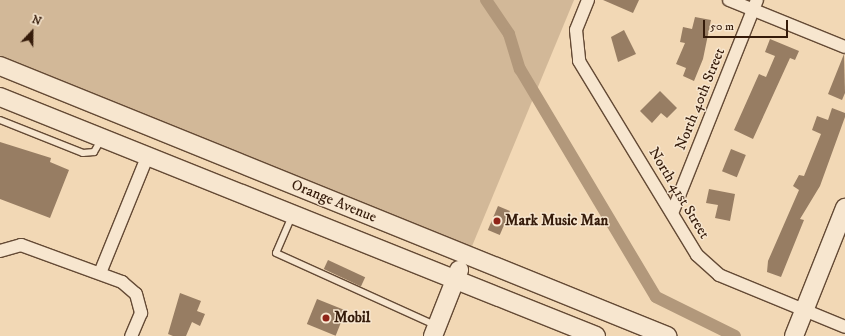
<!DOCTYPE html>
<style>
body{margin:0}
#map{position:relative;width:845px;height:336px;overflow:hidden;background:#f2d8b5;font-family:"IM FELL DW Pica",serif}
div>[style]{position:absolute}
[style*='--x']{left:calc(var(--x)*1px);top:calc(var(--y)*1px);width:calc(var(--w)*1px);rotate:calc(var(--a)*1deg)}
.green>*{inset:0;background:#d2b898}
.canal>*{height:12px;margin:-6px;padding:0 6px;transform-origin:6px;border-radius:6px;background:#b2987b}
.building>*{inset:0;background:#977d63;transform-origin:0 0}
.roads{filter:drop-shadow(1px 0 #644a35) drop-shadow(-1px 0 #644a35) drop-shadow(0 1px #644a35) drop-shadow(0 -1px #644a35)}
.lane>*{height:6px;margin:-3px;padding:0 3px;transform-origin:3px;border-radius:3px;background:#f7e6cf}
.street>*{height:12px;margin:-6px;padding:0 6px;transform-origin:6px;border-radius:6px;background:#f7e6cf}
.secondary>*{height:18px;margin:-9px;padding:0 9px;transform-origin:9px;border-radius:9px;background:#f7e6cf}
.dots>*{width:11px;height:11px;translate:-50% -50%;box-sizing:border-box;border:2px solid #f7e6cf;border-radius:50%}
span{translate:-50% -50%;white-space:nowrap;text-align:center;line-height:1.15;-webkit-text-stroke:3px #f7e6cf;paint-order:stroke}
.street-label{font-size:15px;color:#351b0a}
.poi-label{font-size:15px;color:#351b0a;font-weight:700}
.left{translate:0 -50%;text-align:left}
.north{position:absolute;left:12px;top:12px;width:40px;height:40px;-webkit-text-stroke:3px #f7e6cf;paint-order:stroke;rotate:22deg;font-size:11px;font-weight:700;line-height:16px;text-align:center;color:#351b0a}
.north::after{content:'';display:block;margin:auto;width:14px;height:18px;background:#351b0a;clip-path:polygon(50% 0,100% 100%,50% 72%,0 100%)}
.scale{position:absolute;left:703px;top:20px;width:85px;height:18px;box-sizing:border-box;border:2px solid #351b0a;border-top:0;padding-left:5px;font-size:12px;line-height:14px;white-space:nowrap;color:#351b0a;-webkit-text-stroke:3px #f7e6cf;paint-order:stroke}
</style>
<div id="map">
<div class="green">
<div style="clip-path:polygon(0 0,574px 0,470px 251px,0 59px)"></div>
</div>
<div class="canal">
<div style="--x:486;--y:0;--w:41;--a:55.9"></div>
<div style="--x:509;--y:34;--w:37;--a:73"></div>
<div style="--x:520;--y:69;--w:265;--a:59.2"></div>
<div style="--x:656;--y:297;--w:88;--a:26.3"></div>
</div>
<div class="building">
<div style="clip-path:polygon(603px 0,639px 0,633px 13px)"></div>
<div style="clip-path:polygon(695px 17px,711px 20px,703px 59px,694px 81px,683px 76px,686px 68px,676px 64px,685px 43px,680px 42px,683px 27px,692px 29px)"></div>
<div style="clip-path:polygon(624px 30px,636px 54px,618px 62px,611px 37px)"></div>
<div style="clip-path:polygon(770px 39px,799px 51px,795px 60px,790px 58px,753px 139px,734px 130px,759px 74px,766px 77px,775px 56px,765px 52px)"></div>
<div style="clip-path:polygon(844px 54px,845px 93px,842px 100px,828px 94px)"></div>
<div style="clip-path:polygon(660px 91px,677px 108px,667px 118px,661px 113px,652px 123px,640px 111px)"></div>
<div style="clip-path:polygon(832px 108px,845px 113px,845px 117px,820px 186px,800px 219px,804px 220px,781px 277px,767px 272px,768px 261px,799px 190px,793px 186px,799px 175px,804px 176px,821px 134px,812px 130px,817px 116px,828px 120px)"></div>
<div style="clip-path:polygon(0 142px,51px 158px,50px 162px,69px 170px,50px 218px,0 199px)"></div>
<div style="left:731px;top:149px;width:16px;height:24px;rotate:22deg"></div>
<div style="clip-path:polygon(709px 189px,735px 194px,730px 221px,715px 218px,718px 205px,706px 203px)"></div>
<div style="left:498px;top:206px;width:13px;height:26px;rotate:23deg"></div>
<div style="left:328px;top:260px;width:41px;height:10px;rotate:25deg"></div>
<div style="clip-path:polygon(180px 293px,201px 301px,197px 311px,205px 314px,200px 326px,192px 322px,186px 336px,173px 336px,168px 334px)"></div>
<div style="left:317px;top:299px;width:31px;height:27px;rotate:22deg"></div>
</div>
<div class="roads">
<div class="lane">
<div style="--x:0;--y:120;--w:89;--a:21.7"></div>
<div style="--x:83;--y:153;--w:11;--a:-5"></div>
<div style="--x:94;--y:152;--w:14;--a:-60"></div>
<div style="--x:292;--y:216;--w:40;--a:113.4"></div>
<div style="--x:276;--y:253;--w:175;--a:24.4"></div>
</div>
<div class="street">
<div style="--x:588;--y:0;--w:32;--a:112"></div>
<div style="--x:576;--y:30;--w:31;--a:84"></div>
<div style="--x:579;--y:61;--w:227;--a:58.7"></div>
<div style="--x:697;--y:255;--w:30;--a:42"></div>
<div style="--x:719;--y:275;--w:136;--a:22.4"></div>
<div style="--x:729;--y:0;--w:125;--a:22.1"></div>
<div style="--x:673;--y:211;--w:227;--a:-68.3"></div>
<div style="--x:0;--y:251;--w:22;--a:-16"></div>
<div style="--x:21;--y:245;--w:108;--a:20.1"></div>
<div style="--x:122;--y:282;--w:18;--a:41"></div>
<div style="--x:136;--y:294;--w:20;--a:75"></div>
<div style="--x:141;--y:313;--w:25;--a:113"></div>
<div style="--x:100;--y:273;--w:125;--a:-67.9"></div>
</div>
<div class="secondary">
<div style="--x:0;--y:66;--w:720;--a:22.04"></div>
<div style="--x:0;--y:97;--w:642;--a:21.85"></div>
<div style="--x:433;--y:336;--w:71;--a:-68.5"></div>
<div style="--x:794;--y:336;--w:138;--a:-68.3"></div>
</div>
</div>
<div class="dots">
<div style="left:497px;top:221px;background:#8f2418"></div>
<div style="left:326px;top:318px;background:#8f2418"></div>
</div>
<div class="street-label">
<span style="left:700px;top:99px;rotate:-68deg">North 40th Street</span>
<span style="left:679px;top:193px;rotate:59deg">North 41st Street</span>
<span style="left:334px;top:201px;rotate:22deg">Orange Avenue</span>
</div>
<div class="poi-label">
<span class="left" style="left:505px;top:221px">Mark Music Man</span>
<span class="left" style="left:334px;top:318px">Mobil</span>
</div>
<div class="north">N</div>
<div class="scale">50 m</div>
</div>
